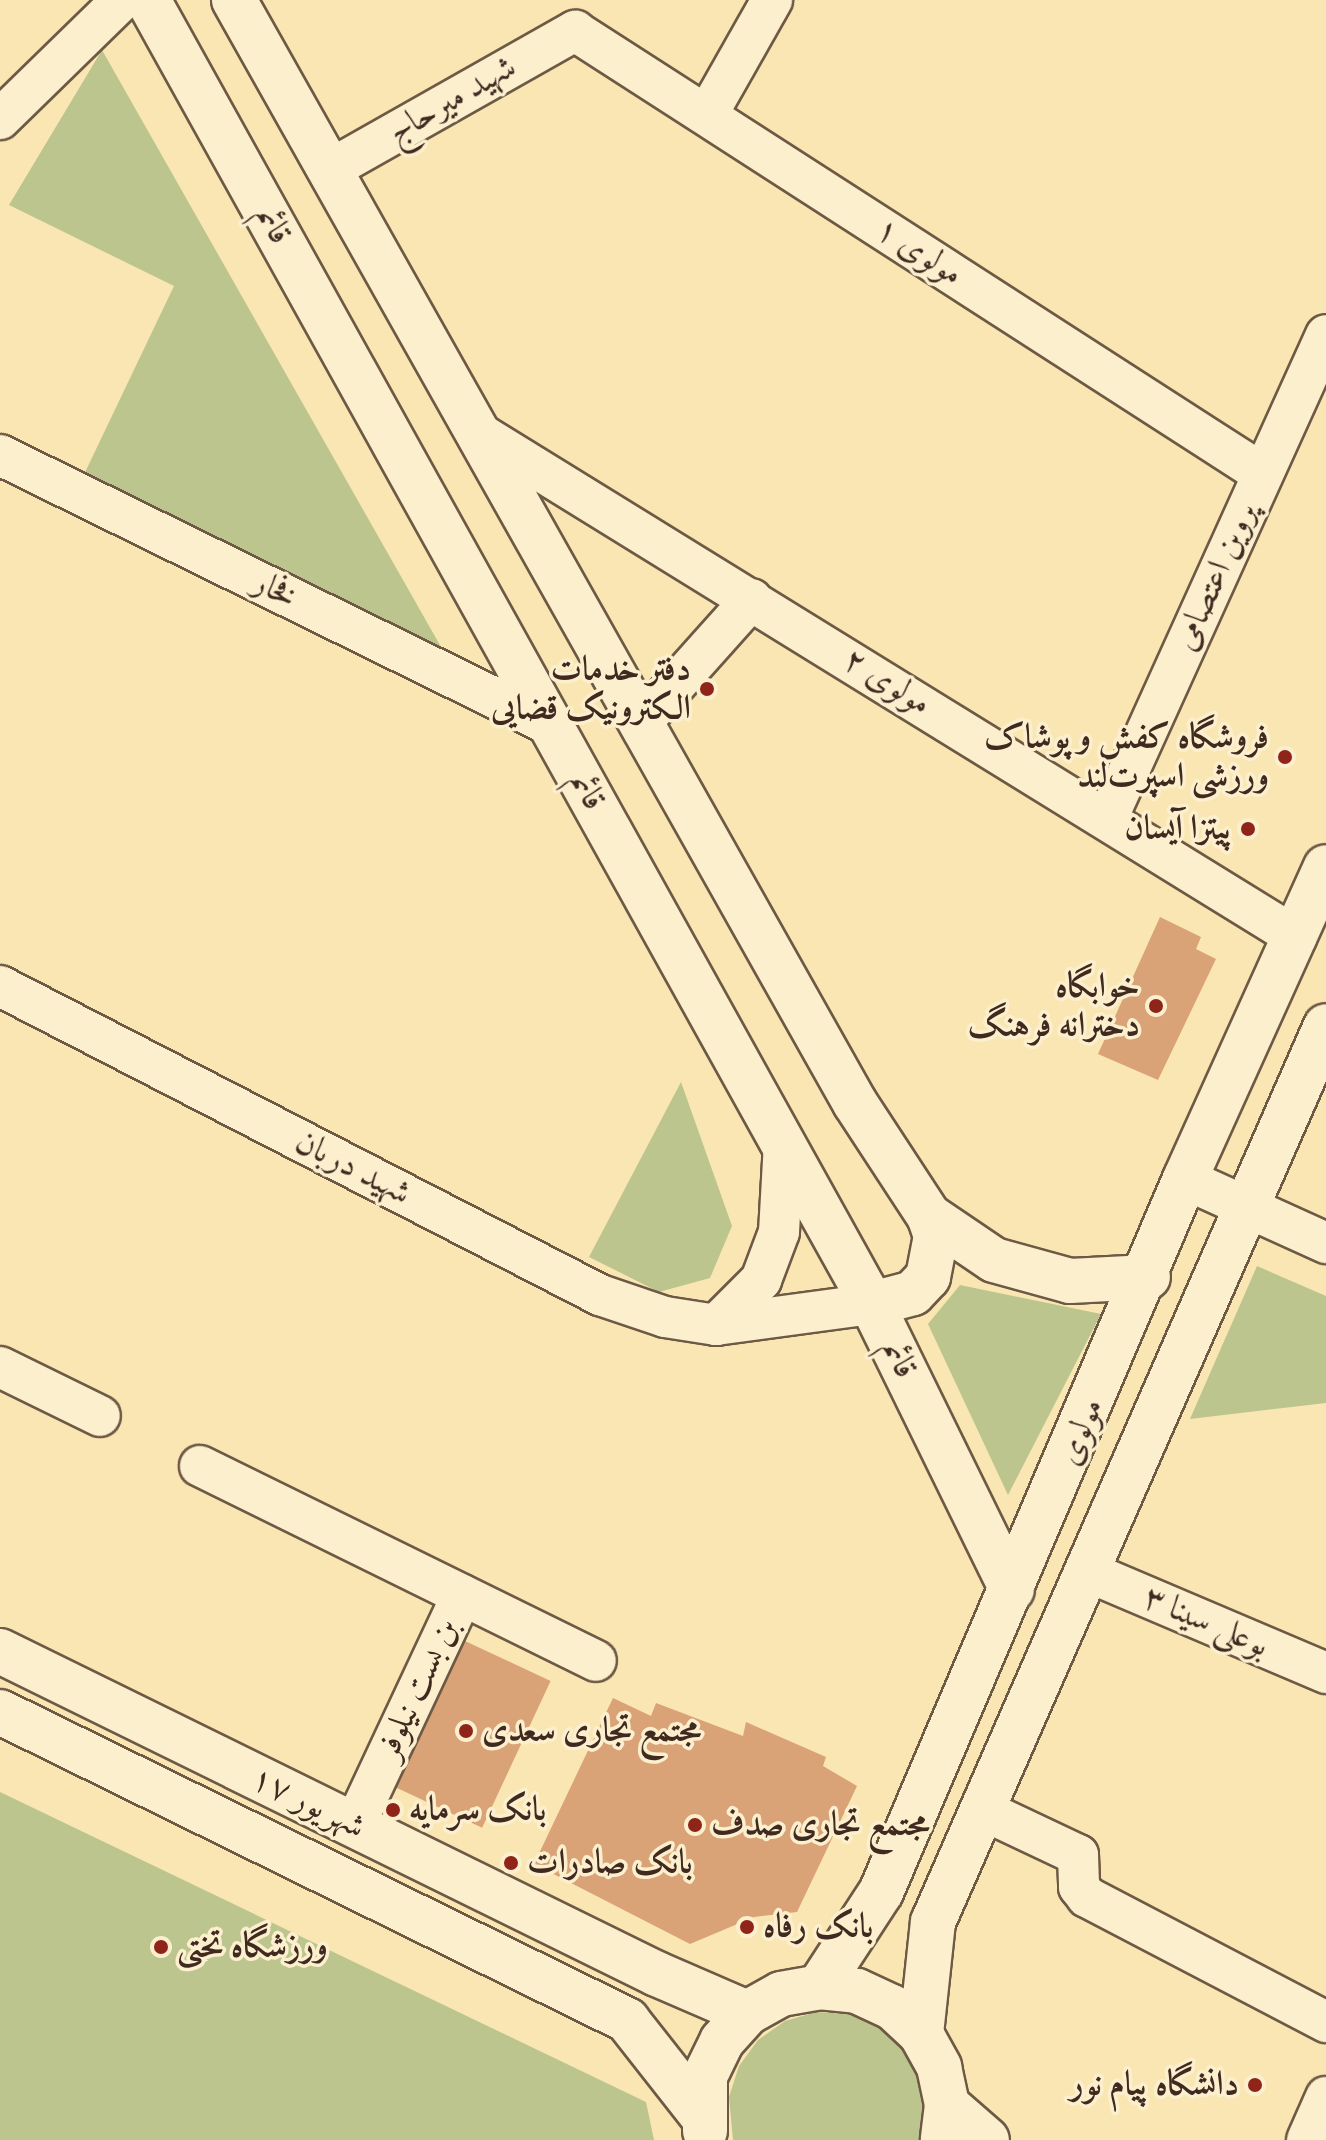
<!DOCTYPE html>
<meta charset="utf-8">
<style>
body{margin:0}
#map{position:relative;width:1326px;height:2140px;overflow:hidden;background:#f9e6b3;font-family:"IM FELL DW Pica",Amiri,serif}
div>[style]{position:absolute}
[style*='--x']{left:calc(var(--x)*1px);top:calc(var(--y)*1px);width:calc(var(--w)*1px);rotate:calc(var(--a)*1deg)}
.green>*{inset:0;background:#bcc58e}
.building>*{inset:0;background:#daa277;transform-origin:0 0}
.roads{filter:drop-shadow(2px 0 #6e5945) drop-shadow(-2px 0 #6e5945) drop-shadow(0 2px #6e5945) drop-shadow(0 -2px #6e5945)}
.minor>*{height:40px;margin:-20px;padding:0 20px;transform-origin:20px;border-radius:20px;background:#fbefce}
.secondary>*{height:44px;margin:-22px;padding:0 22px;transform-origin:22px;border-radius:22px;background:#fbefce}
.dots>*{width:22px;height:22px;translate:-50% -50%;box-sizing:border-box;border:4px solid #fbefce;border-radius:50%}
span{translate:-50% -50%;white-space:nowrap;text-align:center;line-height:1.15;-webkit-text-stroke:7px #fbefce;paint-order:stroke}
.street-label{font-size:34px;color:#402a20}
.poi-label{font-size:34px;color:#402a20;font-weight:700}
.right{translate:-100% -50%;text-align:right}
.left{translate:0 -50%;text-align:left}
</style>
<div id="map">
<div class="green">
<div style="clip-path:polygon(102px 50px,449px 661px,78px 487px,174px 286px,9px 205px)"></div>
<div style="clip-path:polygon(681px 1082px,732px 1226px,710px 1278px,659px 1292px,589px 1257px)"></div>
<div style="clip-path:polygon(1257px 1266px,1326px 1296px,1326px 1403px,1190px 1419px)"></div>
<div style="clip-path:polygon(960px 1285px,1101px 1314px,1008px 1495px,928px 1324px)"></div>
<div style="clip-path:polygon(0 1792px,646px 2102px,654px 2140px,0 2140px)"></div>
<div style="clip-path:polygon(816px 2012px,849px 2014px,880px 2026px,905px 2048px,922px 2077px,929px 2109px,924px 2140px,733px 2140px,729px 2097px,739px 2066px,758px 2040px,785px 2021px)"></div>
</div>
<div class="building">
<div style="clip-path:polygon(1160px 917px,1201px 937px,1196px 949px,1216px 959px,1158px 1080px,1098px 1054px)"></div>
<div style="left:450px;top:1634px;width:111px;height:162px;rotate:25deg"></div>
<div style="clip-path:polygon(613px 1698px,651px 1716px,656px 1703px,743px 1736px,746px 1722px,826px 1757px,823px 1766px,857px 1786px,797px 1912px,754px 1917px,690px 1944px,534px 1864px)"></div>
</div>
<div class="roads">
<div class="minor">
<div style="--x:707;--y:115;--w:132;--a:-60.5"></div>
<div style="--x:0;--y:119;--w:170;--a:-44.3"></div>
<div style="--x:329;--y:170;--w:283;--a:-29.5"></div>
<div style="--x:575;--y:31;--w:818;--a:32.78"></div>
<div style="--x:476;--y:431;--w:964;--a:31.68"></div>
<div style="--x:0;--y:455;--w:613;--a:26.15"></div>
<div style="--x:641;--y:723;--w:166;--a:-48.2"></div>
<div style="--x:1107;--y:819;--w:531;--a:-65.65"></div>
<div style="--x:0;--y:986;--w:675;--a:27.25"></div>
<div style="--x:600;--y:1295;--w:69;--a:18.7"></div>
<div style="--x:665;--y:1317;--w:52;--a:8.9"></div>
<div style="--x:716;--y:1325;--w:157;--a:-7.7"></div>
<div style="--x:1185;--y:1179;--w:155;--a:24.4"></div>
<div style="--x:716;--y:1325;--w:64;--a:-45"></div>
<div style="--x:761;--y:1280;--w:51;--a:-69.4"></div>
<div style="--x:779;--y:1232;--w:89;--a:-86.8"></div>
<div style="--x:0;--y:1367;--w:111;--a:26.1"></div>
<div style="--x:200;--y:1466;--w:441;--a:26.2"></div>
<div style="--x:1086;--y:1571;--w:261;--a:23"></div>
<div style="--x:985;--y:1811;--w:103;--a:25.3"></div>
<div style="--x:1078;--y:1855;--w:32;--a:88"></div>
<div style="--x:1079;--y:1887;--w:13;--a:51"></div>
<div style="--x:1087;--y:1897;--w:270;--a:27.6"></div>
<div style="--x:354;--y:1826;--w:255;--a:-64.9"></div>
<div style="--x:1307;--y:2140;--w:47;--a:-66.2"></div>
</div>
<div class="secondary">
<div style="--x:148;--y:0;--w:1492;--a:60.96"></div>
<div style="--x:872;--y:1304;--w:318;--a:63.9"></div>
<div style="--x:234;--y:0;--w:1266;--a:60.62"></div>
<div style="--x:855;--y:1103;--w:135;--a:56.8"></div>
<div style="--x:929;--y:1216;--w:78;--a:34.1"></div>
<div style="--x:994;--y:1260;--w:79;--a:15.4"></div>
<div style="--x:1070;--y:1281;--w:78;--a:-2.9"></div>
<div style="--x:872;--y:1304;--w:42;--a:-15"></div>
<div style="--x:913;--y:1293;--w:22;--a:-47"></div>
<div style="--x:928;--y:1277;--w:42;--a:-79"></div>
<div style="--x:936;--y:1236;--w:21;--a:-109"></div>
<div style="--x:0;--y:1651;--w:732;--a:26.18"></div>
<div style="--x:657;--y:1974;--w:98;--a:23.4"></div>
<div style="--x:0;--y:1712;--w:699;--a:26.16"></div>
<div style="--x:627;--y:2020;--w:120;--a:51.8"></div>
<div style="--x:819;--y:1987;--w:113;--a:-56.9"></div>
<div style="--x:881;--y:1892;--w:775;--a:-66.91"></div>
<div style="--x:1185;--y:1179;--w:342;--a:-65.7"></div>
<div style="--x:921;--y:2034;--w:113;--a:-83.9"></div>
<div style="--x:933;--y:1922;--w:978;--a:-66.32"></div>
<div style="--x:947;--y:2105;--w:53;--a:41.2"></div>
<div style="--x:705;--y:2131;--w:55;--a:-90"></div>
<div style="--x:705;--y:2076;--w:39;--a:-64"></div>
<div style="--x:722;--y:2041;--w:38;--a:-48"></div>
<div style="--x:747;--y:2013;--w:39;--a:-29"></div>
<div style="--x:781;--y:1994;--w:39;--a:-10"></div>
<div style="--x:819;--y:1987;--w:38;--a:6"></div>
<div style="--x:857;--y:1991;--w:38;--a:25"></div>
<div style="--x:892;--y:2007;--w:40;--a:43"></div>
<div style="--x:921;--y:2034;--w:38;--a:61"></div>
<div style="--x:939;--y:2067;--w:39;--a:78"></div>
<div style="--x:947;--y:2105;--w:35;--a:97"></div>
</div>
</div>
<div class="dots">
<div style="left:707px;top:689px;background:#8f2418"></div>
<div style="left:1285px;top:757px;background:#8f2418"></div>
<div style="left:1248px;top:829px;background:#8f2418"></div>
<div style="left:1156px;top:1006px;background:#8f2418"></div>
<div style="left:466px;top:1731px;background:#8f2418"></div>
<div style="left:393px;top:1810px;background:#8f2418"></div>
<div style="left:695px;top:1825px;background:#8f2418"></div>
<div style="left:511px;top:1863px;background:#8f2418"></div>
<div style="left:747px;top:1927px;background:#8f2418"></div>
<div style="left:161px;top:1947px;background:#8f2418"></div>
<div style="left:1255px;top:2085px;background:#8f2418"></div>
</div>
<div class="street-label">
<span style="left:452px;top:100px;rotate:-30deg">شهید میرحاج</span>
<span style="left:273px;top:225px;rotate:61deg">قائم</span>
<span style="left:919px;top:252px;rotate:33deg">مولوی ۱</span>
<span style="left:1216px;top:577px;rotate:-66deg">پروین اعتصامی</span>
<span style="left:275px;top:590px;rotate:26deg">فخار</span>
<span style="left:887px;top:682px;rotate:32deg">مولوی ۲</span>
<span style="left:587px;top:791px;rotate:61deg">قائم</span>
<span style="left:353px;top:1168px;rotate:27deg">شهید دربان</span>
<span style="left:899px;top:1359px;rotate:64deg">قائم</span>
<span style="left:1081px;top:1432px;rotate:-67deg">مولوی</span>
<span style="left:1206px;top:1622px;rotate:23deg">بوعلی سینا ۳</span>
<span style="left:418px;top:1689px;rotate:-65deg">بن بست نیلوفر</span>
<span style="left:308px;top:1803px;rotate:26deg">۱۷ شهریور</span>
</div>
<div class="poi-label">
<span class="right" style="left:691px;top:689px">دفتر خدمات<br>الکترونیک قضایی</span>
<span class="right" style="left:1269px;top:757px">فروشگاه کفش و پوشاک<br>ورزشی اسپرت‌لند</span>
<span class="right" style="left:1232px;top:829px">پیتزا آیسان</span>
<span class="right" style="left:1140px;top:1006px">خوابگاه<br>دخترانه فرهنگ</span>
<span class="left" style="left:482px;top:1731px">مجتمع تجاری سعدی</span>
<span class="left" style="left:409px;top:1810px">بانک سرمایه</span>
<span class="left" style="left:711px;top:1825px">مجتمع تجاری صدف</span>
<span class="left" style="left:527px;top:1863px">بانک صادرات</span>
<span class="left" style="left:763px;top:1927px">بانک رفاه</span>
<span class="left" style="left:177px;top:1947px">ورزشگاه تختی</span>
<span class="right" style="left:1239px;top:2085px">دانشگاه پیام نور</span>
</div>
</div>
